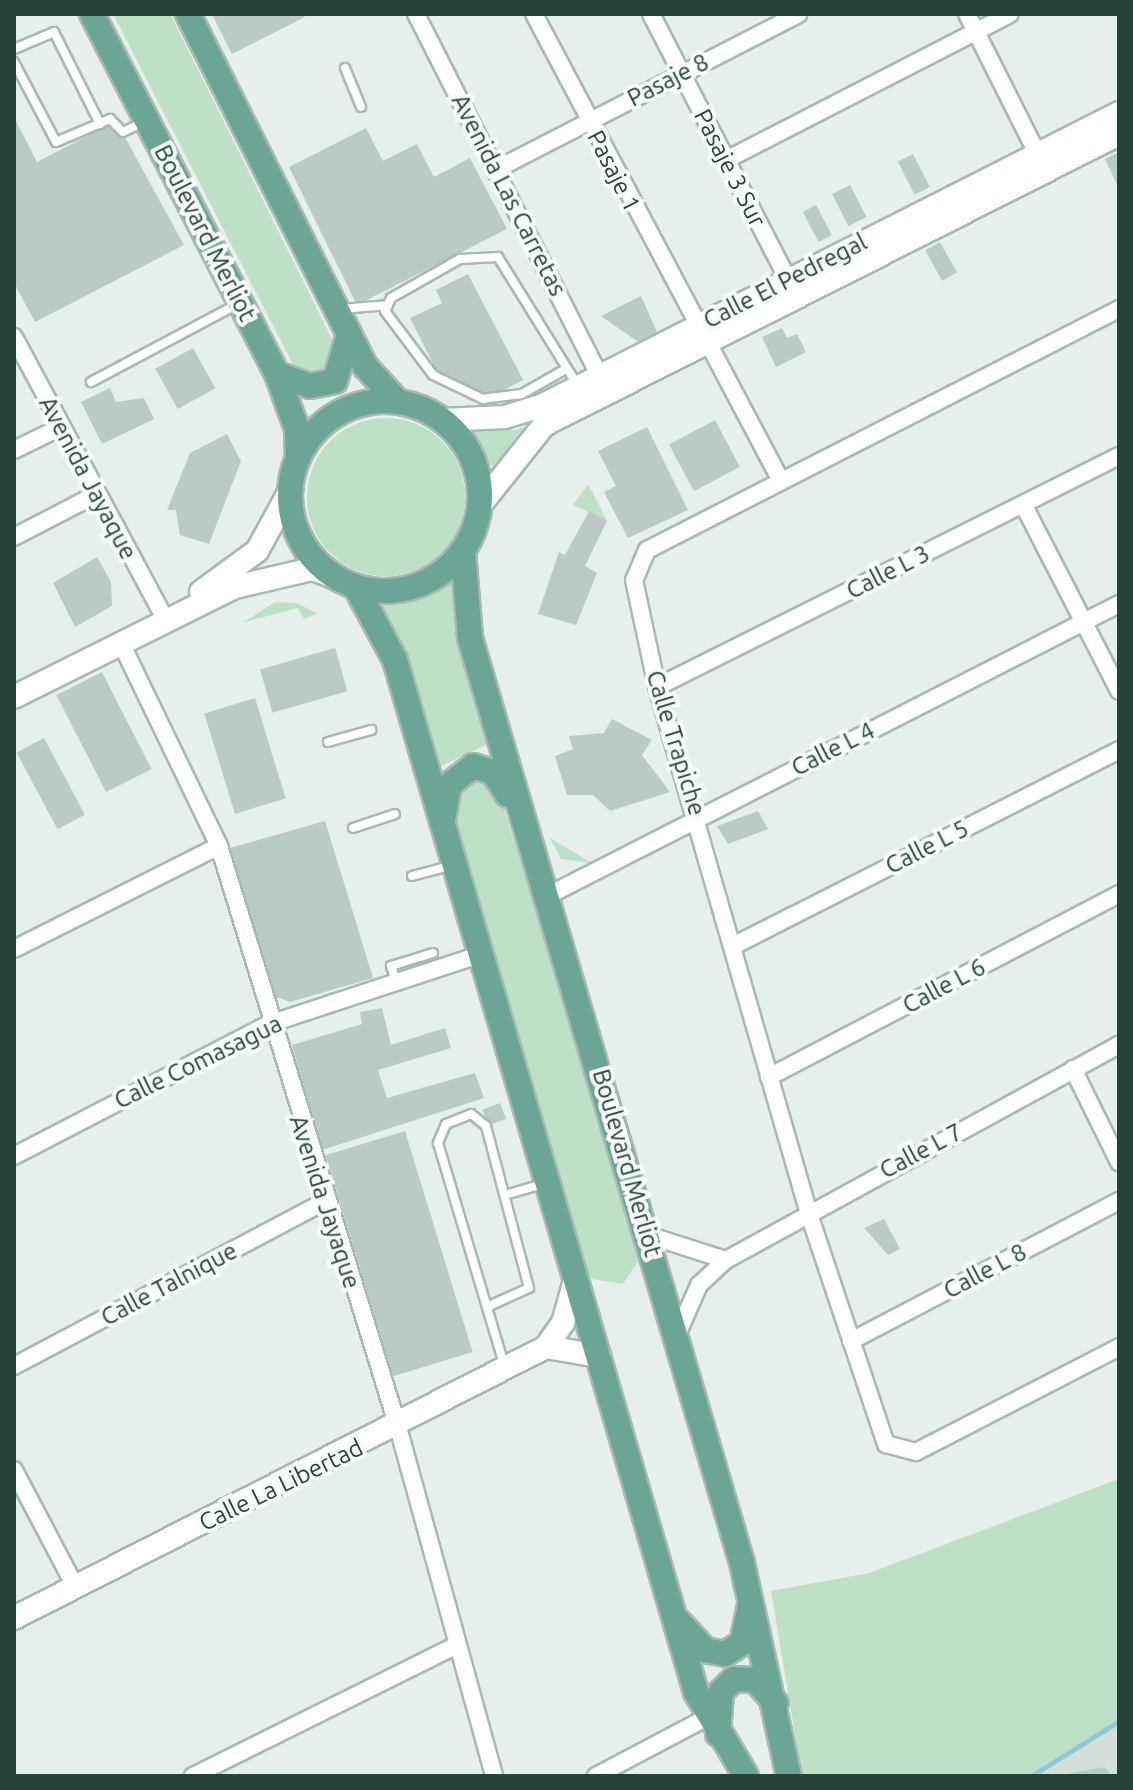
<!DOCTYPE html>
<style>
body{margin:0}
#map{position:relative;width:1133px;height:1790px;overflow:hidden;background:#e6efeb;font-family:Ubuntu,sans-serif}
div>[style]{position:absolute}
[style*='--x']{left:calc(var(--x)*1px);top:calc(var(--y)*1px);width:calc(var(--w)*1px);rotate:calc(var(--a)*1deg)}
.built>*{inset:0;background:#d4dfda}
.green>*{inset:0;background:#bfe0c8}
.round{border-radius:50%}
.stream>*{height:5px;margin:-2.5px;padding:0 2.5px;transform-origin:2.5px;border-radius:2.5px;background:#8ec9d4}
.building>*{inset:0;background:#bbcac4;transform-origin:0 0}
.roads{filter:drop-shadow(2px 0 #a8b8b2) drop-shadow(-2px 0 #a8b8b2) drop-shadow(0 2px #a8b8b2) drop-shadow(0 -2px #a8b8b2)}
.lane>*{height:8px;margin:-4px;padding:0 4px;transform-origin:4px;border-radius:4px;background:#fff}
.street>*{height:16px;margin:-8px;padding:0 8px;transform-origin:8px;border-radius:8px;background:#fff}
.secondary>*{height:22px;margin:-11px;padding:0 11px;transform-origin:11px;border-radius:11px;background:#fff}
.primary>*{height:24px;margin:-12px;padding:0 12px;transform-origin:12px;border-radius:12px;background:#6aa596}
.primary>.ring{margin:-12px;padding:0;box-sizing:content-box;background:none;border:24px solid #6aa596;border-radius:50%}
span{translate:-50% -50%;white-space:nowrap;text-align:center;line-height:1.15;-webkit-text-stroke:8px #f7fbf9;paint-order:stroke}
.street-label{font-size:24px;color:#24423a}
.frame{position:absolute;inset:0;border:16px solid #24423a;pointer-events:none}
</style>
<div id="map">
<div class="built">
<div style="clip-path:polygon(1119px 1721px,1119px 1776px,1031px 1776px)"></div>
</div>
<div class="green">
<div style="clip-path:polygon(113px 14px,170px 14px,343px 361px,302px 382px)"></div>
<div class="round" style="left:307px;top:418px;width:158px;height:158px"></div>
<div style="clip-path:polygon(542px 421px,496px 473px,470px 430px,516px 430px)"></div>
<div style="clip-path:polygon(588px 484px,607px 521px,573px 505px)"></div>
<div style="clip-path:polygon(455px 569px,458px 629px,490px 743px,439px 767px,378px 603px,418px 598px)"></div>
<div style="clip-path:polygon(275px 602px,297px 603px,318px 614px,304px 619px,298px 608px,244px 622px)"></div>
<div style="clip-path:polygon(469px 770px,495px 780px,644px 1253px,623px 1284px,592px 1279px,582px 1266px,449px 804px)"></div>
<div style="clip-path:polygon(550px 838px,592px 863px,561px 859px)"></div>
<div style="clip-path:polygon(1119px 1479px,1119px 1721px,1031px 1776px,802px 1776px,771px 1591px,869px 1573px)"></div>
</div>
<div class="stream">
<div style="--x:1031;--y:1776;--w:104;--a:-32"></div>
</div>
<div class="building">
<div style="clip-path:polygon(212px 14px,303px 14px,305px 17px,232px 54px)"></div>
<div style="clip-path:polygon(14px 117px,37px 162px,116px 121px,184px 245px,35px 322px,14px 283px)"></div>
<div style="clip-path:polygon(366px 128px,383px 161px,417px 144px,434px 177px,470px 158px,507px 229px,357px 305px,289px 167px)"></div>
<div style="clip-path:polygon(1119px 152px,1119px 189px,1105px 159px)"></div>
<div style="left:913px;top:154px;width:37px;height:17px;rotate:63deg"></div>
<div style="left:850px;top:185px;width:36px;height:20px;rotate:63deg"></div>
<div style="left:816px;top:205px;width:34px;height:15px;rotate:62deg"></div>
<div style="left:940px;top:242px;width:35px;height:17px;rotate:61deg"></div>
<div style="clip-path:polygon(468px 274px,523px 380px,489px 398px,442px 381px,410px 318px,442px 303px,436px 290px)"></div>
<div style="clip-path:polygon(641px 296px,660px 339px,644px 346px,601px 316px)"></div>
<div style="clip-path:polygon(782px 328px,787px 338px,797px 334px,806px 352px,776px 367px,762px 337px)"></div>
<div style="left:193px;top:348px;width:46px;height:43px;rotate:61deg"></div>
<div style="clip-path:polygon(110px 388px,116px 402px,144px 398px,154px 419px,102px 444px,81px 402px)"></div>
<div style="left:715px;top:420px;width:53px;height:52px;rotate:62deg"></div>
<div style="clip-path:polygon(647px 427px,688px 510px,628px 538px,604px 492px,616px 486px,598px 451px)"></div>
<div style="clip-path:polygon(227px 434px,241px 461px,209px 544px,180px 535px,176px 510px,167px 510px,190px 453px)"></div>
<div style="clip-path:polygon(589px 511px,607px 521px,585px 566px,597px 573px,576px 625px,538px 614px,559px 552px,565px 555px)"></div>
<div style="clip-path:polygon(97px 557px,111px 582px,112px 606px,75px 627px,53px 583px)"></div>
<div style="left:335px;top:648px;width:45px;height:78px;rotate:74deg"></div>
<div style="left:102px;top:672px;width:109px;height:51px;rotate:63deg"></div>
<div style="left:255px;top:698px;width:105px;height:53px;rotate:73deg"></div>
<div style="clip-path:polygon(612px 719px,652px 740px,642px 755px,670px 792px,610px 811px,593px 795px,567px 795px,555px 756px,573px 749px,569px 736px,604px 733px)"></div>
<div style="left:44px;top:738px;width:87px;height:31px;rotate:62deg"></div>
<div style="clip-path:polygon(758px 811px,768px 829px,728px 844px,717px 826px)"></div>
<div style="clip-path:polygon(325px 821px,373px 978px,290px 1002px,274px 996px,267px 982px,230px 848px)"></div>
<div style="clip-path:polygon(382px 1008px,391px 1045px,445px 1028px,451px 1048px,378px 1070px,387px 1098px,475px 1073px,484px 1098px,322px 1150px,292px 1045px,362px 1024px,360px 1012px)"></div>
<div style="left:500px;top:1103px;width:17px;height:19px;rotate:69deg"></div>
<div style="left:405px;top:1131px;width:231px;height:83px;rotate:73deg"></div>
<div style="clip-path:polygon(884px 1219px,900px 1249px,888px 1255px,864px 1228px)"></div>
<div style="clip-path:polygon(1105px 1767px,1111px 1776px,1066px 1776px,1066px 1774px)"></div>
</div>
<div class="roads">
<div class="lane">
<div style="--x:14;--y:49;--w:43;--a:-23"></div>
<div style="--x:54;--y:32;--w:103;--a:63.4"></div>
<div style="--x:14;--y:62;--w:90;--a:62.3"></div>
<div style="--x:56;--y:142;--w:59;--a:-23.1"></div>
<div style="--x:110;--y:119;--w:18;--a:45"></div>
<div style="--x:123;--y:132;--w:25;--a:-26"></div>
<div style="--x:345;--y:68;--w:42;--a:67.7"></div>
<div style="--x:342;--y:309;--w:46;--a:-5"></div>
<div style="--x:564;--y:370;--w:48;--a:150.3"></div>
<div style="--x:522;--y:394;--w:39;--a:173"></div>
<div style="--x:483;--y:399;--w:55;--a:-154.4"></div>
<div style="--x:433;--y:375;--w:80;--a:-126.9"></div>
<div style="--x:385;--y:311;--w:14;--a:-65"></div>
<div style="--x:391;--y:298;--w:79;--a:-29.5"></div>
<div style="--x:460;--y:259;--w:38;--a:-3"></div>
<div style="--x:498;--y:257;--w:152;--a:58.2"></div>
<div style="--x:91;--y:382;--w:164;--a:-28"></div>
<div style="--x:328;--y:742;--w:45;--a:-15.6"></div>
<div style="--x:353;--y:828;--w:44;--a:-18.4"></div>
<div style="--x:412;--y:876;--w:42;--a:-15"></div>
<div style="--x:396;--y:982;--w:17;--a:-107"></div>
<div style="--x:391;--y:966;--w:44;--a:-17.2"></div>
<div style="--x:505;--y:1195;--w:43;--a:-16.3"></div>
<div style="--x:489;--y:1306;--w:44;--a:-24.2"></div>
<div style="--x:529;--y:1288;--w:168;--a:-104.9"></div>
<div style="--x:486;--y:1126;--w:19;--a:-141"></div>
<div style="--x:471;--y:1114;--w:27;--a:158"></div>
<div style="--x:446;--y:1124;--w:21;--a:113"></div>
<div style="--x:438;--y:1143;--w:231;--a:73.4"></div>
</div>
<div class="street">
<div style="--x:416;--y:14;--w:406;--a:63.1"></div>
<div style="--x:534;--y:14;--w:524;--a:62.11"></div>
<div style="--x:651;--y:14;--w:298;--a:62.7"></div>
<div style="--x:967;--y:14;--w:156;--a:63.3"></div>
<div style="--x:726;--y:160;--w:319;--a:-27.2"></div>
<div style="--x:497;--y:169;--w:339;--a:-27.2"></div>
<div style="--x:1119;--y:309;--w:530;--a:152.95"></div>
<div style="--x:647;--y:550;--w:33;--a:113"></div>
<div style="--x:634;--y:580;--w:109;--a:77.9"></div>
<div style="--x:657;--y:687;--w:548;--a:73.91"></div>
<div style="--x:809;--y:1214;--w:243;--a:71.5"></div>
<div style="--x:886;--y:1444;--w:31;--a:15"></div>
<div style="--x:916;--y:1452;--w:229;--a:-27.3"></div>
<div style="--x:14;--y:337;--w:318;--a:61.8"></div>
<div style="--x:14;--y:450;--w:52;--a:-26.1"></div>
<div style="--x:1023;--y:504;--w:210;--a:62.8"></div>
<div style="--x:14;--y:537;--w:91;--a:-27.4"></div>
<div style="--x:120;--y:641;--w:228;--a:64.2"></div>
<div style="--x:219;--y:846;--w:608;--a:72.88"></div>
<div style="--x:398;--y:1427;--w:362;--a:74.6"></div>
<div style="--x:657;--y:687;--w:517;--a:-26.57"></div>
<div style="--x:547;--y:896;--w:642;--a:-27.04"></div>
<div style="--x:735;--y:945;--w:431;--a:-26.9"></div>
<div style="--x:14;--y:949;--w:229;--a:-26.7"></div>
<div style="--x:1073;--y:1069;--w:104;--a:63.7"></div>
<div style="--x:769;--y:1077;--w:395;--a:-27.6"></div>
<div style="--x:14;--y:1156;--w:287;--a:-27.4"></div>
<div style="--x:269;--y:1024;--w:221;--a:-18.2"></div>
<div style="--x:648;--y:1235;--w:82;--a:17.8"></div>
<div style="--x:677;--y:1335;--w:55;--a:-66.3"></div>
<div style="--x:699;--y:1285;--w:37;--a:-43"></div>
<div style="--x:726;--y:1260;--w:448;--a:-28.7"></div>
<div style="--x:851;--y:1341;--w:302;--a:-27.6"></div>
<div style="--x:14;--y:1366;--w:352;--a:-27.9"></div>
<div style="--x:14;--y:1470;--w:131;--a:62.3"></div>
<div style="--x:193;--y:1776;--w:290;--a:-26.4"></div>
<div style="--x:596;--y:1776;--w:127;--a:-27.8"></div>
</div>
<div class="secondary">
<div style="--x:443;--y:420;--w:62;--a:-2.8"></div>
<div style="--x:505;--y:417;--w:38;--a:-17"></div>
<div style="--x:541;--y:406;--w:648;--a:-26.88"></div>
<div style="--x:481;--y:504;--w:101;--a:-51.4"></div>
<div style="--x:544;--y:425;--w:644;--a:-26.84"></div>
<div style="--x:201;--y:592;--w:69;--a:-36.2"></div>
<div style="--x:257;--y:551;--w:68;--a:-61.2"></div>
<div style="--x:14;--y:697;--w:247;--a:-26.5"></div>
<div style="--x:235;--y:587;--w:79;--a:-13.2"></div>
<div style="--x:312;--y:569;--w:27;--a:20"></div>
<div style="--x:546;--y:1347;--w:54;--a:9.6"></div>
<div style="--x:14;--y:1618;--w:597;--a:-26.99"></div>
<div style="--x:546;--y:1347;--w:29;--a:-55"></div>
<div style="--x:563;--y:1323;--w:48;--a:-74.2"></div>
</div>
<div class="primary">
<div style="--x:92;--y:14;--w:405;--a:62.8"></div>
<div style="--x:277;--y:374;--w:59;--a:70"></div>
<div style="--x:297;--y:429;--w:29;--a:88"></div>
<div style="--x:188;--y:14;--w:394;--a:63.3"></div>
<div style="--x:365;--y:366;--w:47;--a:47.6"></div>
<div style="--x:277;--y:374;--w:35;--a:20"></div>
<div style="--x:310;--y:386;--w:25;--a:-11"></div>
<div style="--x:335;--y:381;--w:49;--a:-73.4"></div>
<div class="ring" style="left:290px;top:401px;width:166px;height:166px"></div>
<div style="--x:463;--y:552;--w:86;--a:85.3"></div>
<div style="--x:470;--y:638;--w:964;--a:73.61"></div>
<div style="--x:742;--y:1563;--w:218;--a:77.6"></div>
<div style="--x:356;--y:587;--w:83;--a:61.9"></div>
<div style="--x:395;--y:660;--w:1075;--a:73.74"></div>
<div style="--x:696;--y:1692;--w:98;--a:59.2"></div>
<div style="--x:444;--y:815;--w:30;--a:-81"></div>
<div style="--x:449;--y:785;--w:31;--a:-38"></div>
<div style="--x:473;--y:766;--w:21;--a:17"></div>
<div style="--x:493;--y:772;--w:27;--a:57"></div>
<div style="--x:678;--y:1621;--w:40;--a:47"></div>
<div style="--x:705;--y:1650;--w:20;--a:11"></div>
<div style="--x:725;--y:1654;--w:20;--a:-33"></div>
<div style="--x:742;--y:1643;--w:38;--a:-78"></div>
<div style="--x:718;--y:1734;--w:42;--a:-85.9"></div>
<div style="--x:721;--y:1692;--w:18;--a:-45"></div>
<div style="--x:734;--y:1679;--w:21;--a:3"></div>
<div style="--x:755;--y:1680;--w:31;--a:48"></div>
</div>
</div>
<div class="street-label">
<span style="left:668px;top:80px;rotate:-27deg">Pasaje 8</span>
<span style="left:730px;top:168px;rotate:63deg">Pasaje 3 Sur</span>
<span style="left:614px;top:171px;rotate:63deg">Pasaje 1</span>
<span style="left:509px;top:195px;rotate:63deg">Avenida Las Carretas</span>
<span style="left:205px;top:233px;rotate:63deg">Boulevard Merliot</span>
<span style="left:785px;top:281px;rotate:-27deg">Calle El Pedregal</span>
<span style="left:88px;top:478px;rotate:62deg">Avenida Jayaque</span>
<span style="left:888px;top:572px;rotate:-27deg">Calle L 3</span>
<span style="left:676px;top:743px;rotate:73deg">Calle Trapiche</span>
<span style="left:833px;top:749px;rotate:-27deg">Calle L 4</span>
<span style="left:927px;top:847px;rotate:-27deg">Calle L 5</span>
<span style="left:944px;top:986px;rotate:-28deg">Calle L 6</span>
<span style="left:198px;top:1062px;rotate:-26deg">Calle Comasagua</span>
<span style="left:921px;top:1151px;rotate:-28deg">Calle L 7</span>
<span style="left:627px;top:1163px;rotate:74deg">Boulevard Merliot</span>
<span style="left:325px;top:1202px;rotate:72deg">Avenida Jayaque</span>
<span style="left:985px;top:1271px;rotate:-28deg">Calle L 8</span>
<span style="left:169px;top:1284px;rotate:-28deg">Calle Talnique</span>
<span style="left:281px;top:1485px;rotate:-26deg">Calle La Libertad</span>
</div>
<div class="frame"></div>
</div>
